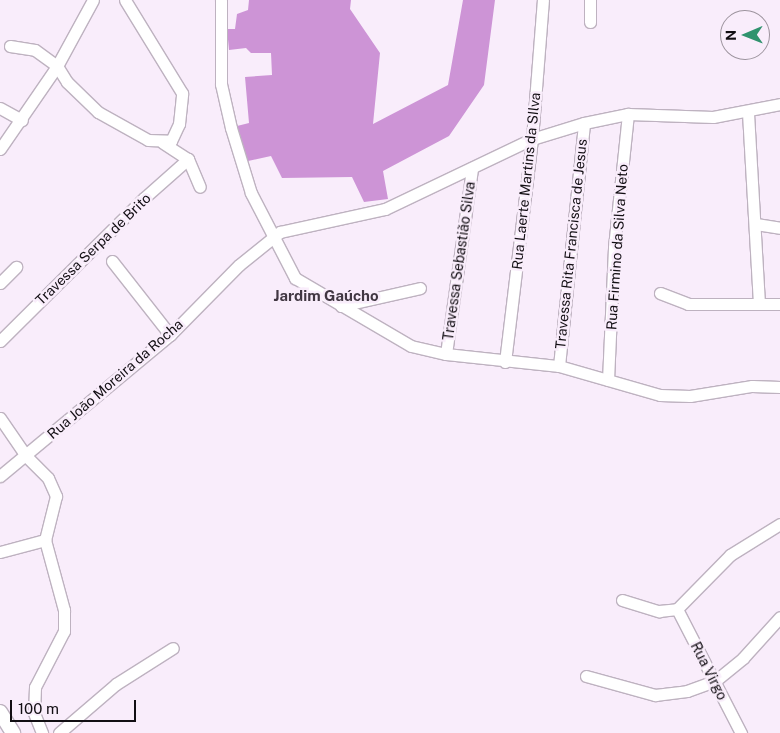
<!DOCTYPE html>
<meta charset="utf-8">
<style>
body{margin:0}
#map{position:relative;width:780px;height:733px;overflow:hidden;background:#f9edfb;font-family:"Public Sans",sans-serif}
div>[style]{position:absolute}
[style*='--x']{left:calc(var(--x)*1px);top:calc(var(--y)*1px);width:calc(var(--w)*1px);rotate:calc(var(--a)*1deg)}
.forest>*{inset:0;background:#cd94d6}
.roads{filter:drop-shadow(1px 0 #beb2c0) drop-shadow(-1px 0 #beb2c0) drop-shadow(0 1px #beb2c0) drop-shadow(0 -1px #beb2c0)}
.minor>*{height:11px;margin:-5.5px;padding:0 5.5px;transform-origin:5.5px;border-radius:5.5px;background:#fff}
.major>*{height:14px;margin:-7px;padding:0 7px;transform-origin:7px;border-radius:7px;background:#fff}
span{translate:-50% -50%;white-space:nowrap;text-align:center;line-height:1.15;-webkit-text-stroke:5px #f9edfb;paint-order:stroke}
.street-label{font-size:14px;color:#120e13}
.neighbourhood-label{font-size:15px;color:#413742;font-weight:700}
.north{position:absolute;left:720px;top:10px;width:50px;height:50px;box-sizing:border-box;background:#f9edfb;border:1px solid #9d949e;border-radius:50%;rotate:269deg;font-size:14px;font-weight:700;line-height:20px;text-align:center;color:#120e13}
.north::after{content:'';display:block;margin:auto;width:18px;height:22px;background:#30936e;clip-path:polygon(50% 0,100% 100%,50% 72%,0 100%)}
.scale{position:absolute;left:10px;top:700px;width:126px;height:22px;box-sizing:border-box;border:2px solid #120e13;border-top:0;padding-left:6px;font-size:15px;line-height:18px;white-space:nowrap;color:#120e13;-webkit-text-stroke:4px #f9edfb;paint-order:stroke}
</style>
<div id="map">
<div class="forest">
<div style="clip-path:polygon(249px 0,351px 0,350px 9px,380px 53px,373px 124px,448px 85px,463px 0,495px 0,484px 85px,449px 136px,383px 171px,388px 199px,364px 202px,352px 177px,282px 178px,271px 156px,248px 161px,237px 126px,249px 123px,245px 77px,272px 75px,271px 53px,251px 53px,246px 48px,229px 50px,227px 29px,235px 29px,237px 14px,248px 10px)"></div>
</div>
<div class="roads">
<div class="minor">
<div style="--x:221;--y:0;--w:84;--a:90"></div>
<div style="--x:221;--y:84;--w:45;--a:77.2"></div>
<div style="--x:231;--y:128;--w:68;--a:72.9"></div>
<div style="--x:251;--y:193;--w:96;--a:62.6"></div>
<div style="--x:295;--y:278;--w:134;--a:30.4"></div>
<div style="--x:411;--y:346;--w:36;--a:13"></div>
<div style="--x:446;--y:354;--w:114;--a:6.1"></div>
<div style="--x:559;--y:366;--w:105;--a:16"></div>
<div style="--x:660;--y:395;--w:30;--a:2"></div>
<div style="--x:690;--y:396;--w:63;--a:-9.2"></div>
<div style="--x:752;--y:386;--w:28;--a:2"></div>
<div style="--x:590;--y:22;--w:22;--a:-90"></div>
<div style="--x:10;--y:46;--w:25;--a:9"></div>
<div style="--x:35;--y:50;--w:27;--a:36"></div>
<div style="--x:57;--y:66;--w:19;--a:58"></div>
<div style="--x:67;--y:82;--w:43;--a:44.1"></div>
<div style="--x:98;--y:112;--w:57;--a:29.2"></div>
<div style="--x:148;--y:140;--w:23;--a:2"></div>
<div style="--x:171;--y:141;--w:19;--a:-65"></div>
<div style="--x:179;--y:124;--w:31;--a:-84"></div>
<div style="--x:182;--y:93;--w:109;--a:-121.5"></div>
<div style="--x:0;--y:108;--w:25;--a:29"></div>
<div style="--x:748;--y:113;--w:191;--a:86.7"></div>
<div style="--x:163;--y:143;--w:30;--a:33"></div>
<div style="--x:0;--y:149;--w:101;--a:-55.5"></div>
<div style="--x:57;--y:66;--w:75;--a:-61.4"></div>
<div style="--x:188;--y:159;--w:30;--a:67"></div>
<div style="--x:756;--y:224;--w:24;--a:9"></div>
<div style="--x:112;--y:261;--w:94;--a:51.9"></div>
<div style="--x:0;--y:283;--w:23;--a:-45"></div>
<div style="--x:660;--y:293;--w:30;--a:21"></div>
<div style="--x:688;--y:304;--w:92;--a:0"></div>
<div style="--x:341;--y:306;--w:81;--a:-12.8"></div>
<div style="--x:0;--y:341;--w:203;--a:-44.8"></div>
<div style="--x:144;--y:198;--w:59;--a:-41.6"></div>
<div style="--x:446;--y:354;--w:188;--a:-82"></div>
<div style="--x:505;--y:362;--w:225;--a:-83.1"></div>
<div style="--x:532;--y:139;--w:139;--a:-85.5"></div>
<div style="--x:559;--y:366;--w:244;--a:-84.1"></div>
<div style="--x:608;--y:380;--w:133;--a:-87.4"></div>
<div style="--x:614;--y:247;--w:134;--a:-84"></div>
<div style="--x:0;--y:418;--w:46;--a:55.6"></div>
<div style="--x:26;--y:456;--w:31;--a:45"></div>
<div style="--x:48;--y:478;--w:20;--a:66"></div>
<div style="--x:56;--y:496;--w:45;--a:104"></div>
<div style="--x:45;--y:540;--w:73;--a:74.8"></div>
<div style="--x:64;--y:610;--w:21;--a:90"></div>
<div style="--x:64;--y:631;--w:63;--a:117.4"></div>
<div style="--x:35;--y:687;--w:26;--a:92"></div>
<div style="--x:34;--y:713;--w:22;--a:68"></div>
<div style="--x:0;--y:476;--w:221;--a:-39.7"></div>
<div style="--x:170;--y:335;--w:98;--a:-45.4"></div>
<div style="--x:239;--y:265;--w:53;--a:-38.8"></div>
<div style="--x:280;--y:232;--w:107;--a:-12.4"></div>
<div style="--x:385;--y:209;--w:163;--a:-25.5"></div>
<div style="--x:532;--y:139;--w:54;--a:-17.1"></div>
<div style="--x:584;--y:123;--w:45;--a:-11.6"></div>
<div style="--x:628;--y:114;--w:85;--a:2"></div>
<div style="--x:713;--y:117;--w:68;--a:-11"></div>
<div style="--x:0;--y:552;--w:47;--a:-14.9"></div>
<div style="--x:622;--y:600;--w:39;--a:17"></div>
<div style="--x:659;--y:611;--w:18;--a:-6"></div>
<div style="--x:677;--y:609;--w:76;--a:-45.5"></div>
<div style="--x:730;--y:555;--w:59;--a:-31.8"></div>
<div style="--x:677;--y:609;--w:140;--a:62.7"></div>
<div style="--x:586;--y:676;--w:72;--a:15.4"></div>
<div style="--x:655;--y:695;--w:32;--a:-7"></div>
<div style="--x:687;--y:691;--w:30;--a:-20"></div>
<div style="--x:715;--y:681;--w:36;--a:-39"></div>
<div style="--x:743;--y:658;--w:55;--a:-47.9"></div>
<div style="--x:59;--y:733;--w:75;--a:-40.7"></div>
<div style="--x:116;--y:684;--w:67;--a:-32.3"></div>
</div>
<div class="major">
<div style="--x:0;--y:712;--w:25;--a:58"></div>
</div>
</div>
<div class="street-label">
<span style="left:526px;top:181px;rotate:-84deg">Rua Laerte Martins da SIlva</span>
<span style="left:571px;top:244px;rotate:-84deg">Travessa Rita Francisca de Jesus</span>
<span style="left:617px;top:247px;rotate:-86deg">Rua Firmino da Silva Neto</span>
<span style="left:93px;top:249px;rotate:-44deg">Travessa Serpa de Brito</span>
<span style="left:459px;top:261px;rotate:-82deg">Travessa Sebastião Silva</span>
<span style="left:115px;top:379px;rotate:-41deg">Rua João Moreira da Rocha</span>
<span style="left:709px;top:671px;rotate:63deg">Rua Virgo</span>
</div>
<div class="neighbourhood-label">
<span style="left:326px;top:296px">Jardim Gaúcho</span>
</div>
<div class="north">N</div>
<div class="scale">100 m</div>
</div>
